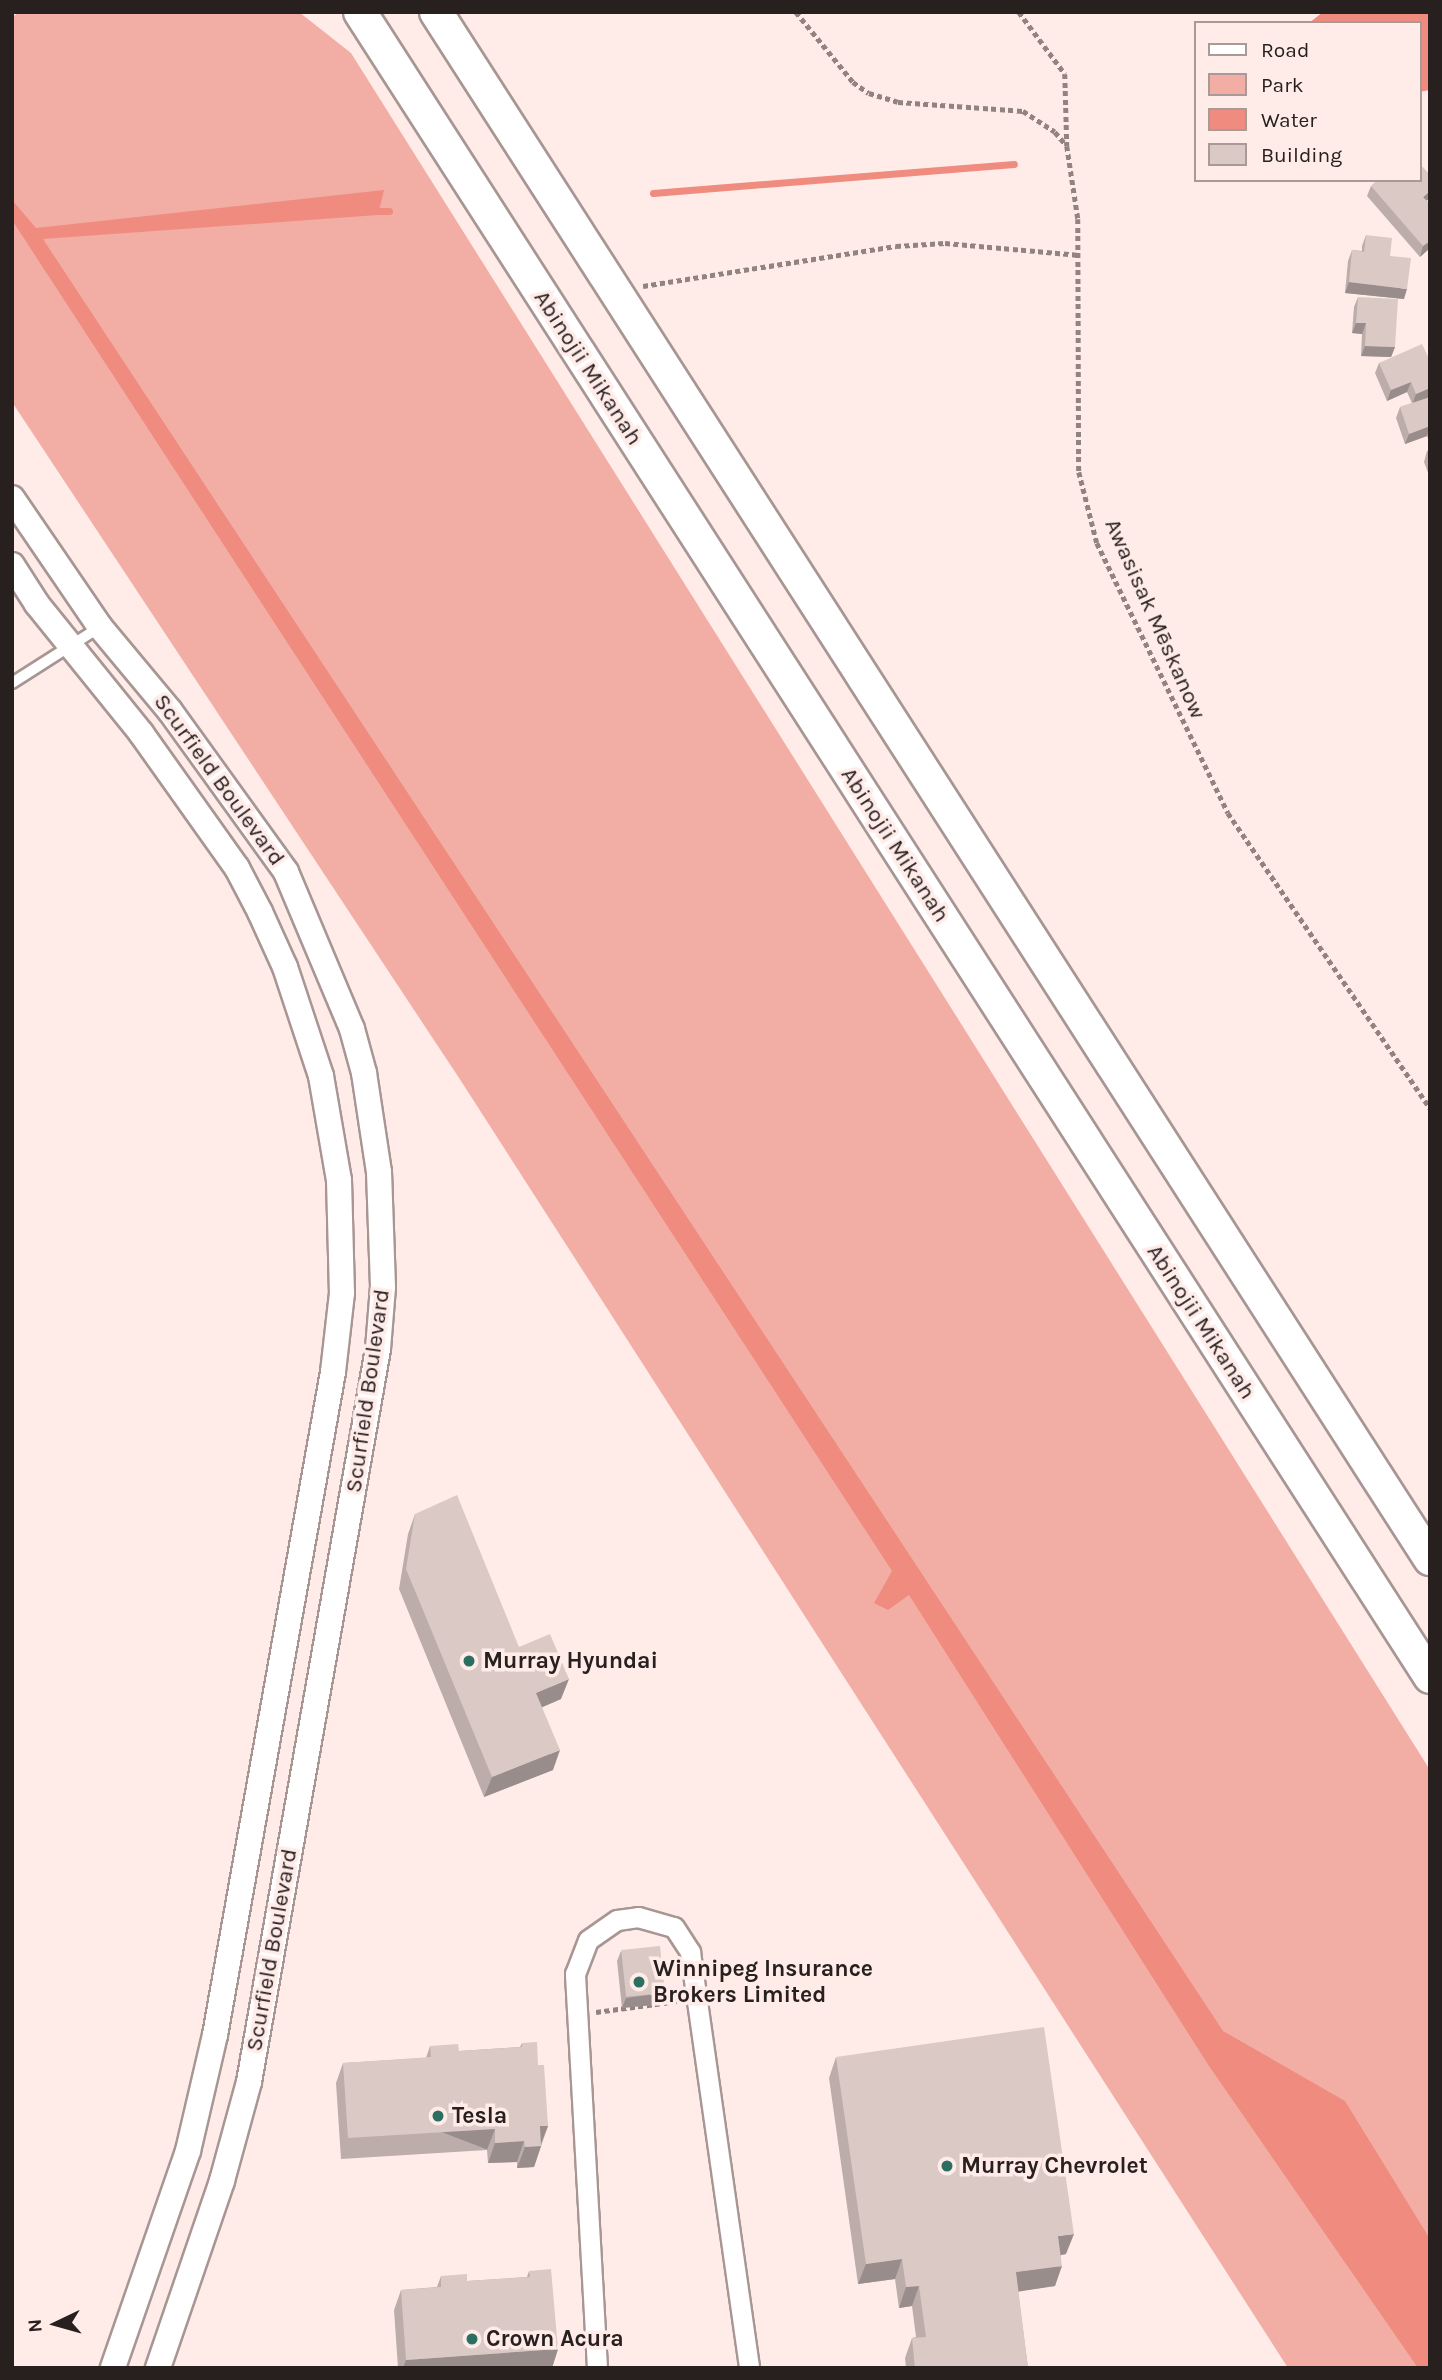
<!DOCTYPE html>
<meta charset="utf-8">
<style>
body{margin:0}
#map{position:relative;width:1442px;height:2380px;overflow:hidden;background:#ffece9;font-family:Karla,sans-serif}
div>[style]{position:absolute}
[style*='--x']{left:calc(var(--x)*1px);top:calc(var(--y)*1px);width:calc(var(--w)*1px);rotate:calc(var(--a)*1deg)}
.green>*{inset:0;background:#f2aea4}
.water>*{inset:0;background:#f08c7f}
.stream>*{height:7px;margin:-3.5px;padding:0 3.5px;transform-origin:3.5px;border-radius:3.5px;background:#f08c7f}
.path>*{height:4.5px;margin-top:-2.25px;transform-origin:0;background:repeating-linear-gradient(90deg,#908381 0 5px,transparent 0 8.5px)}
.roads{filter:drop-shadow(2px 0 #a79693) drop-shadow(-2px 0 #a79693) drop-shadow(0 2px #a79693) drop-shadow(0 -2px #a79693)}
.service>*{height:10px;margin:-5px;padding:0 5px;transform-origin:5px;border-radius:5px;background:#fff}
.minor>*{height:19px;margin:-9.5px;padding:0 9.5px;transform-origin:9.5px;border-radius:9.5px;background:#fff}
.tertiary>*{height:24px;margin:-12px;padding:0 12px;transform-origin:12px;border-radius:12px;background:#fff}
.primary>*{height:32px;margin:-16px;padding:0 16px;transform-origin:16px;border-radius:16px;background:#fff}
.wall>*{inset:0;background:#bcadaa}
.shaded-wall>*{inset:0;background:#998d8b;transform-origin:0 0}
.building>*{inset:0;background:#dbc9c6;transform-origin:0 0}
.dots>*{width:19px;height:19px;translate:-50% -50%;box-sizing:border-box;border:4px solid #ffece9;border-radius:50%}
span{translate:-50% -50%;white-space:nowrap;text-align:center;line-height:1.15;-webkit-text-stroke:7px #ffece9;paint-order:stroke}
.street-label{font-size:23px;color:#27201f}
.poi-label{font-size:23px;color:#27201f;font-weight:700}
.left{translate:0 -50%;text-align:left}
.frame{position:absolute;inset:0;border:14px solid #27201f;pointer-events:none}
.legend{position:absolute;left:1194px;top:21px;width:228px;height:161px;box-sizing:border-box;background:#ffece9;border:2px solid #a99a98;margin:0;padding:9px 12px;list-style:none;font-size:21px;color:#27201f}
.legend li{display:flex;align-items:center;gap:14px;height:35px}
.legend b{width:35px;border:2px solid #a99a98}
.north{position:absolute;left:21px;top:2289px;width:70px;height:70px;-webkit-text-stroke:5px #ffece9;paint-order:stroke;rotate:265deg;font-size:19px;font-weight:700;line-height:28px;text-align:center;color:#27201f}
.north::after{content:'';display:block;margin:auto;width:24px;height:32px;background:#27201f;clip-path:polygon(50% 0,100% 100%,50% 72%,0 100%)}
</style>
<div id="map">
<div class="green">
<div style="clip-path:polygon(20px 12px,299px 12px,351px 53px,1430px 1770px,1430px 2368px,1288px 2368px,461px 1081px,12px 402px,12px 17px)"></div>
</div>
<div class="water">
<div style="clip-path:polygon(1323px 12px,1430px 12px,1430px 90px,1419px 92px,1419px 23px,1309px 23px)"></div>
<div style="clip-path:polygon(384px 190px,378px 215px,43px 239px,1223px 2031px,1345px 2101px,1430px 2239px,1430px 2368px,1418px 2368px,1209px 2066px,909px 1595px,888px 1610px,874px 1603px,892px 1571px,12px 220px,12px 200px,36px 228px)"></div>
</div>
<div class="stream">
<div style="--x:653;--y:193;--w:362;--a:-4.6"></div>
<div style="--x:379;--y:211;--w:10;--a:0"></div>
</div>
<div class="path">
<div style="--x:796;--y:12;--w:90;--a:50.8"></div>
<div style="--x:853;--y:82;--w:19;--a:35"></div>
<div style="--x:869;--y:93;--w:30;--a:17"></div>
<div style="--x:898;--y:102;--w:125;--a:4.1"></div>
<div style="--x:1023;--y:111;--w:38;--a:33"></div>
<div style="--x:1055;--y:132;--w:18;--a:49"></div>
<div style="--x:1067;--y:146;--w:74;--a:81.4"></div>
<div style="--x:1078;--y:219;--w:253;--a:89.8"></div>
<div style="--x:1079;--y:472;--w:73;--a:75.8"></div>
<div style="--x:1097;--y:543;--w:300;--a:64.1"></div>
<div style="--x:1228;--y:813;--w:358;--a:55.6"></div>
<div style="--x:1019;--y:12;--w:77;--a:53.4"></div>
<div style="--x:1065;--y:74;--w:72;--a:88.4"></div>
<div style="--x:643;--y:286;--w:256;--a:-9"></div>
<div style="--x:896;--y:246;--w:49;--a:-3.5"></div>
<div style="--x:945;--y:243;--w:135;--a:5.1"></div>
<div style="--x:596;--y:2012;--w:83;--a:-7.6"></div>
</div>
<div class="roads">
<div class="service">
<div style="--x:12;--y:683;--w:104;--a:-32.5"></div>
</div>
<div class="minor">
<div style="--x:597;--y:2368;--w:395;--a:-93.2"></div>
<div style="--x:575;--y:1974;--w:36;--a:-69"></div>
<div style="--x:588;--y:1940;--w:35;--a:-35"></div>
<div style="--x:617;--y:1920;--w:21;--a:-8"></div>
<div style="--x:638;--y:1917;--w:37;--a:16"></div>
<div style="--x:674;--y:1927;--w:30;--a:57"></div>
<div style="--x:690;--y:1952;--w:420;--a:81.9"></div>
</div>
<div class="tertiary">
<div style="--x:12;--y:498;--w:156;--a:55.7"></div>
<div style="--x:100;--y:627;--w:109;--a:50.2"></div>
<div style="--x:170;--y:711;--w:198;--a:54.2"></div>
<div style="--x:286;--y:872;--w:170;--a:67.2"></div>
<div style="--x:352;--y:1029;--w:46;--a:74.7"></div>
<div style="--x:364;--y:1073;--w:100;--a:81.4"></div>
<div style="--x:379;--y:1172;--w:115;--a:88"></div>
<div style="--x:383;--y:1287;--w:62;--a:94.6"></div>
<div style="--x:378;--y:1349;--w:744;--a:99.98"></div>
<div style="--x:249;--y:2082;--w:103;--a:105.3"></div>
<div style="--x:222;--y:2181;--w:198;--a:108.9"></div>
<div style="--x:12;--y:565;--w:46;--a:57.3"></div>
<div style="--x:37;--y:604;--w:166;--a:51.1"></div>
<div style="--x:141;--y:733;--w:166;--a:54.6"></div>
<div style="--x:237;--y:868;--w:50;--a:62.4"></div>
<div style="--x:260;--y:912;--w:60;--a:65.6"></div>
<div style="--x:285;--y:967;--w:115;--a:71.7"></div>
<div style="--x:321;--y:1076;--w:106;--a:80.2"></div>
<div style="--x:339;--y:1180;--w:113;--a:88.5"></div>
<div style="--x:342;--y:1293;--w:80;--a:96.5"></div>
<div style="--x:333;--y:1372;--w:673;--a:100.09"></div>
<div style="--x:215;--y:2035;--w:119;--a:103.1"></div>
<div style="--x:188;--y:2151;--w:230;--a:109.1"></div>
</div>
<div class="primary">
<div style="--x:360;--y:12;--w:1979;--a:57.27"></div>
<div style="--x:436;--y:12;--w:1839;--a:57.28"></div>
</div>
</div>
<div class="wall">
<div style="clip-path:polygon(1371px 186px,1426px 201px,1430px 204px,1430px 248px,1420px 257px,1367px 196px)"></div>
<div style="clip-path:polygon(1366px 235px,1390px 256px,1404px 299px,1345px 293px,1348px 261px,1352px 250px,1362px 251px,1362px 246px)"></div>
<div style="clip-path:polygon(1358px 297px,1395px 347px,1391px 357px,1361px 356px,1362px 334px,1352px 333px,1354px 307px)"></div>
<div style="clip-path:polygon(1430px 361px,1430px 443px,1427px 436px,1405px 444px,1396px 418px,1400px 407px,1412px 403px,1407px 392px,1387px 401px,1375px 373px,1379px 363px)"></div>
<div style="clip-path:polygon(1430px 450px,1430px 478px,1424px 462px,1427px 451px)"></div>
<div style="clip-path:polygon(415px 1514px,519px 1647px,561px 1699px,542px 1707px,553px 1770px,484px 1797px,399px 1589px,408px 1534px)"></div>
<div style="clip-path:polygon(621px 1951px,662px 2004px,622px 2008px,617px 1961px)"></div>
<div style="clip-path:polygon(522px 2043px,538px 2065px,548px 2126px,534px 2167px,517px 2168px,517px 2162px,488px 2163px,487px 2150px,341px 2159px,336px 2083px,343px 2063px,426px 2058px,430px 2046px,459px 2051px,520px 2047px)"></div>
<div style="clip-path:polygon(836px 2057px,1066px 2254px,1061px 2255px,1055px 2286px,1018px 2291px,1028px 2368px,906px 2368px,905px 2358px,912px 2338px,916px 2337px,912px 2306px,899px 2308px,895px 2279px,858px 2284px,829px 2078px)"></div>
<div style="clip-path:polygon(529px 2271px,558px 2349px,552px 2368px,398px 2368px,394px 2310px,401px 2290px,437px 2287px,441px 2276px,467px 2281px,527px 2277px)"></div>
</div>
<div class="shaded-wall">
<div style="clip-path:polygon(1430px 191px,1430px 198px,1419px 207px,1423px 197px)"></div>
<div style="clip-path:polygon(1430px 241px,1430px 248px,1420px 257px,1423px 246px)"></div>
<div style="clip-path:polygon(1349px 282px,1407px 289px,1404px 299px,1345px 293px)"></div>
<div style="clip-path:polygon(1356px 323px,1366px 323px,1362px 334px,1352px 333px)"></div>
<div style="clip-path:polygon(1365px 346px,1395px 347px,1391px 357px,1361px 356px)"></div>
<div style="clip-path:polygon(1411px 382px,1407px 392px,1387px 401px,1391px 390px)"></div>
<div style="clip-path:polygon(1430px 388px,1430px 397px,1412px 405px,1416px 394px)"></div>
<div style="clip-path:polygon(1430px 426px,1427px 436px,1405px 444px,1409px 434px)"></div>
<div style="clip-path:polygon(569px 1679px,561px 1699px,529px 1713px,536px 1693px)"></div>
<div style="clip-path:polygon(560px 1750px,553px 1770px,484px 1797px,492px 1777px)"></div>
<div style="clip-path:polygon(665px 1993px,662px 2004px,622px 2008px,626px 1998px)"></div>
<div style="clip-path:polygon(540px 2126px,548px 2126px,540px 2146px)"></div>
<div style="left:495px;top:2129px;width:22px;height:147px;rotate:111deg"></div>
<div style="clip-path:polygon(524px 2141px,517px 2162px,488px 2163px,495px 2143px)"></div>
<div style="clip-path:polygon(541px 2146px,534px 2167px,517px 2168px,525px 2147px)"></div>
<div style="clip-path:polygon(1074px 2234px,1066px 2254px,1051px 2257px,1058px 2236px)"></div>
<div style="clip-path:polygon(902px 2259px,895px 2279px,858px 2284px,866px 2264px)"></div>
<div style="clip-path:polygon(1062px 2266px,1055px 2286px,1009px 2293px,1016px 2272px)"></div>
<div style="clip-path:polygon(919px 2286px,912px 2306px,899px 2308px,906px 2287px)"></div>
<div style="clip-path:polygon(558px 2349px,552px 2368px,403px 2368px,406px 2360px)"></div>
</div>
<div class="building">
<div style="clip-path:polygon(1421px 165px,1430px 175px,1430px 191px,1423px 197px,1430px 204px,1430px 241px,1423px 246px,1371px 186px,1377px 180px,1419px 180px,1419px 166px)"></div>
<div style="clip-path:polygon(1366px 235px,1392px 238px,1390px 256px,1411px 258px,1407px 289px,1349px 282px,1352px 250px,1364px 252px)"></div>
<div style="clip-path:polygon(1358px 297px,1398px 299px,1395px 347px,1365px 346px,1366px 323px,1356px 323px)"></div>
<div style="clip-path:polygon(1422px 344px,1430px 361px,1430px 388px,1416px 394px,1411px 382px,1391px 390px,1379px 363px)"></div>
<div style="clip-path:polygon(1430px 397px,1430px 426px,1409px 434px,1400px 407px)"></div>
<div style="clip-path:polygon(457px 1495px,519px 1647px,550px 1634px,569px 1679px,536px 1693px,560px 1750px,492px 1777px,406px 1569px,415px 1514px)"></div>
<div style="left:660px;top:1946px;width:47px;height:39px;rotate:84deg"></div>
<div style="clip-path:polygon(1044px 2027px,1074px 2234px,1058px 2236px,1062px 2266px,1016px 2272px,1028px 2368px,915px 2368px,912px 2338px,926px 2337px,919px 2286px,906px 2287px,902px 2259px,866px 2264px,836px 2057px)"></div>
<div style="clip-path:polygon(537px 2042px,538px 2065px,544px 2065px,548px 2126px,540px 2126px,541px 2146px,525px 2147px,524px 2141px,495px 2143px,495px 2129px,348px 2138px,343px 2063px,431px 2057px,430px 2046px,458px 2044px,459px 2051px,522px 2047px,522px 2043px)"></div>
<div style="clip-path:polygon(551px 2269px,558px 2349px,406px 2360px,401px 2290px,441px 2287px,441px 2276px,467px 2274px,467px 2281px,530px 2277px,529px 2271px)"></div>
</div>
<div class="dots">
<div style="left:469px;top:1661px;background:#2b6f61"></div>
<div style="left:639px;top:1982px;background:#2b6f61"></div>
<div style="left:438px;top:2116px;background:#2b6f61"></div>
<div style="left:947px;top:2166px;background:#2b6f61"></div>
<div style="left:472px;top:2339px;background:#2b6f61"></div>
</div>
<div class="street-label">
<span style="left:588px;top:368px;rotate:57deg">Abinojii Mikanah</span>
<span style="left:1155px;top:619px;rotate:66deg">Awasisak Mēskanow</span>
<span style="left:219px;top:780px;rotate:54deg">Scurfield Boulevard</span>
<span style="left:895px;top:845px;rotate:57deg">Abinojii Mikanah</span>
<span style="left:1201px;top:1322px;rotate:57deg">Abinojii Mikanah</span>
<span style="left:368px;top:1391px;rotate:-82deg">Scurfield Boulevard</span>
<span style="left:272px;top:1950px;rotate:-80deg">Scurfield Boulevard</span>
</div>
<div class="poi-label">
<span class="left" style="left:483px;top:1661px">Murray Hyundai</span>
<span class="left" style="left:653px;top:1982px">Winnipeg Insurance<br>Brokers Limited</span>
<span class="left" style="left:452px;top:2116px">Tesla</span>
<span class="left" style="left:961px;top:2166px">Murray Chevrolet</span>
<span class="left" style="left:486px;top:2339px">Crown Acura</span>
</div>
<div class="frame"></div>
<ul class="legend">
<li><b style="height:9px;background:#fff"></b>Road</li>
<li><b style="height:19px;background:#f2aea4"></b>Park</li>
<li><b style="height:19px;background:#f08c7f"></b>Water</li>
<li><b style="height:19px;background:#dbc9c6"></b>Building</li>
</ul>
<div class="north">N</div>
</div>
